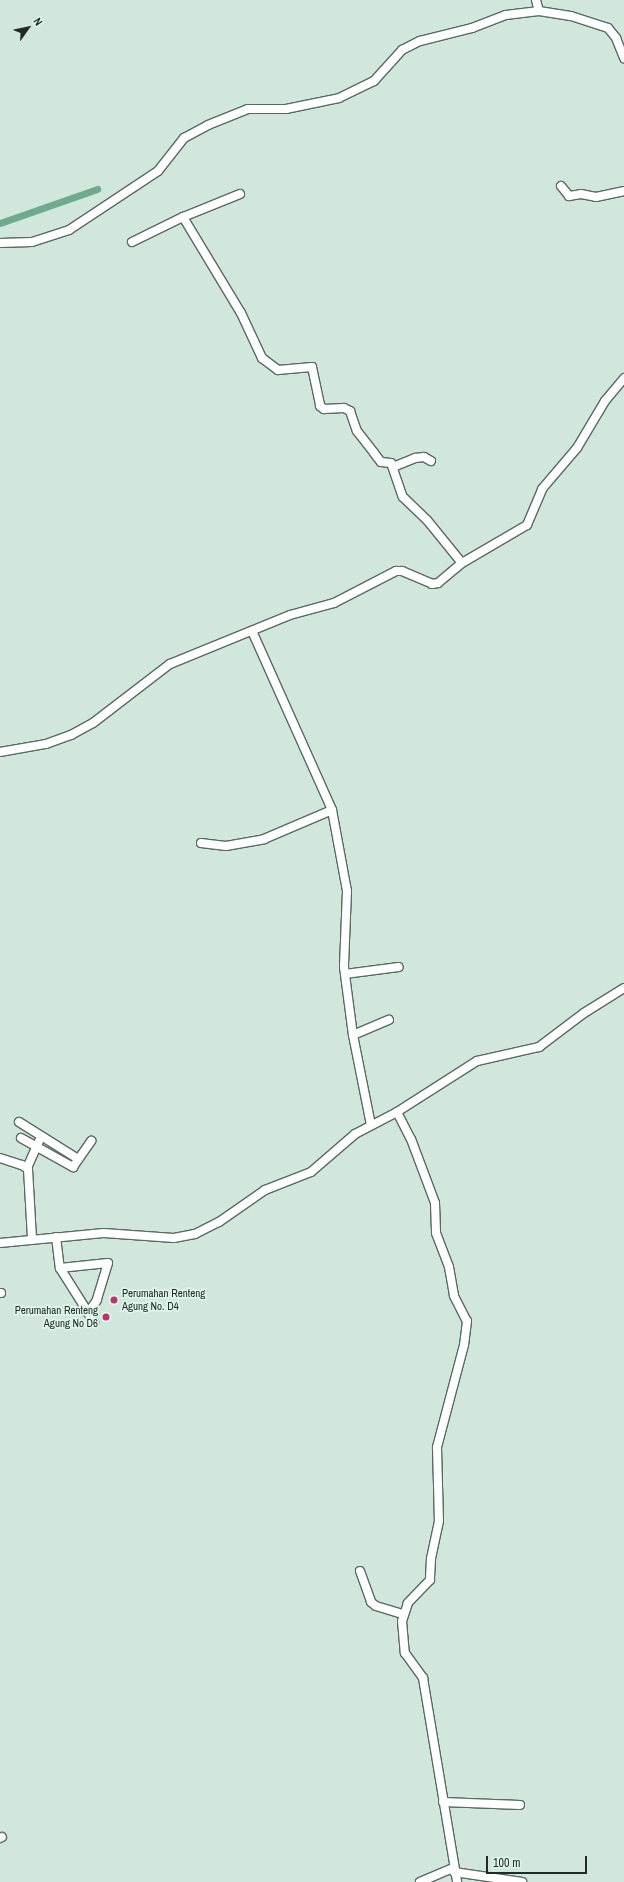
<!DOCTYPE html>
<style>
body{margin:0}
#map{position:relative;width:624px;height:1882px;overflow:hidden;background:#d1e7dc;font-family:"Archivo Narrow",sans-serif}
div>[style]{position:absolute}
[style*='--x']{left:calc(var(--x)*1px);top:calc(var(--y)*1px);width:calc(var(--w)*1px);rotate:calc(var(--a)*1deg)}
.canal>*{height:7px;margin:-3.5px;padding:0 3.5px;transform-origin:3.5px;border-radius:3.5px;background:#6daa8e}
.roads{filter:drop-shadow(1px 0 #576b61) drop-shadow(-1px 0 #576b61) drop-shadow(0 1px #576b61) drop-shadow(0 -1px #576b61)}
.minor>*{height:8px;margin:-4px;padding:0 4px;transform-origin:4px;border-radius:4px;background:#fff}
.dots>*{width:11px;height:11px;translate:-50% -50%;box-sizing:border-box;border:2px solid #def5e9;border-radius:50%}
span{translate:-50% -50%;white-space:nowrap;text-align:center;line-height:1.15;-webkit-text-stroke:3.5px #def5e9;paint-order:stroke}
.poi-label{font-size:11px;color:#222a26}
.left{translate:0 -50%;text-align:left}
.right{translate:-100% -50%;text-align:right}
.north{position:absolute;left:8px;top:8px;width:40px;height:40px;-webkit-text-stroke:3px #def5e9;paint-order:stroke;rotate:57deg;font-size:11px;font-weight:700;line-height:16px;text-align:center;color:#222a26}
.north::after{content:'';display:block;margin:auto;width:14px;height:18px;background:#222a26;clip-path:polygon(50% 0,100% 100%,50% 72%,0 100%)}
.scale{position:absolute;left:486px;top:1856px;width:101px;height:18px;box-sizing:border-box;border:2px solid #222a26;border-top:0;padding-left:5px;font-size:12px;line-height:14px;white-space:nowrap;color:#222a26;-webkit-text-stroke:3px #def5e9;paint-order:stroke}
</style>
<div id="map">
<div class="canal">
<div style="--x:0;--y:223;--w:103;--a:-19.3"></div>
</div>
<div class="roads">
<div class="minor">
<div style="--x:536;--y:0;--w:11;--a:75"></div>
<div style="--x:539;--y:11;--w:32;--a:9"></div>
<div style="--x:571;--y:16;--w:39;--a:18"></div>
<div style="--x:608;--y:28;--w:13;--a:51"></div>
<div style="--x:616;--y:38;--w:22;--a:68"></div>
<div style="--x:561;--y:186;--w:13;--a:51"></div>
<div style="--x:569;--y:196;--w:12;--a:-9"></div>
<div style="--x:581;--y:194;--w:15;--a:11"></div>
<div style="--x:596;--y:197;--w:29;--a:-12"></div>
<div style="--x:240;--y:194;--w:61;--a:158"></div>
<div style="--x:183;--y:217;--w:112;--a:58.9"></div>
<div style="--x:241;--y:313;--w:50;--a:65"></div>
<div style="--x:262;--y:358;--w:20;--a:37"></div>
<div style="--x:278;--y:370;--w:34;--a:-5"></div>
<div style="--x:312;--y:367;--w:40;--a:78"></div>
<div style="--x:320;--y:406;--w:5;--a:37"></div>
<div style="--x:324;--y:409;--w:20;--a:-3"></div>
<div style="--x:344;--y:408;--w:7;--a:27"></div>
<div style="--x:350;--y:411;--w:21;--a:71"></div>
<div style="--x:357;--y:431;--w:28;--a:52"></div>
<div style="--x:374;--y:453;--w:11;--a:52"></div>
<div style="--x:381;--y:462;--w:10;--a:6"></div>
<div style="--x:391;--y:463;--w:36;--a:71"></div>
<div style="--x:403;--y:497;--w:33;--a:44"></div>
<div style="--x:427;--y:520;--w:55;--a:50.9"></div>
<div style="--x:132;--y:242;--w:57;--a:-26.1"></div>
<div style="--x:0;--y:243;--w:32;--a:-2"></div>
<div style="--x:32;--y:242;--w:39;--a:-18"></div>
<div style="--x:69;--y:230;--w:107;--a:-33.5"></div>
<div style="--x:158;--y:171;--w:42;--a:-51.8"></div>
<div style="--x:184;--y:138;--w:27;--a:-28"></div>
<div style="--x:208;--y:125;--w:43;--a:-21.8"></div>
<div style="--x:248;--y:109;--w:38;--a:0"></div>
<div style="--x:286;--y:109;--w:54;--a:-11.7"></div>
<div style="--x:339;--y:98;--w:39;--a:-26"></div>
<div style="--x:374;--y:81;--w:42;--a:-47.9"></div>
<div style="--x:402;--y:50;--w:20;--a:-27"></div>
<div style="--x:420;--y:41;--w:54;--a:-14"></div>
<div style="--x:472;--y:28;--w:36;--a:-21"></div>
<div style="--x:506;--y:15;--w:33;--a:-7"></div>
<div style="--x:393;--y:467;--w:24;--a:-22"></div>
<div style="--x:415;--y:458;--w:9;--a:-6"></div>
<div style="--x:424;--y:457;--w:8;--a:30"></div>
<div style="--x:252;--y:631;--w:196;--a:65.9"></div>
<div style="--x:332;--y:810;--w:82;--a:79.5"></div>
<div style="--x:347;--y:891;--w:76;--a:92.3"></div>
<div style="--x:344;--y:967;--w:69;--a:82.5"></div>
<div style="--x:353;--y:1035;--w:92;--a:78.7"></div>
<div style="--x:0;--y:752;--w:47;--a:-9.9"></div>
<div style="--x:46;--y:744;--w:27;--a:-20"></div>
<div style="--x:71;--y:735;--w:25;--a:-29"></div>
<div style="--x:93;--y:723;--w:97;--a:-37.5"></div>
<div style="--x:170;--y:664;--w:130;--a:-22.2"></div>
<div style="--x:290;--y:615;--w:46;--a:-15.3"></div>
<div style="--x:334;--y:603;--w:70;--a:-27.3"></div>
<div style="--x:396;--y:571;--w:6;--a:0"></div>
<div style="--x:402;--y:571;--w:33;--a:23"></div>
<div style="--x:432;--y:584;--w:6;--a:-9"></div>
<div style="--x:438;--y:583;--w:31;--a:-40"></div>
<div style="--x:462;--y:563;--w:75;--a:-30.3"></div>
<div style="--x:527;--y:525;--w:39;--a:-67"></div>
<div style="--x:542;--y:489;--w:54;--a:-49.5"></div>
<div style="--x:577;--y:448;--w:55;--a:-59.2"></div>
<div style="--x:605;--y:401;--w:30;--a:-50"></div>
<div style="--x:201;--y:843;--w:25;--a:7"></div>
<div style="--x:226;--y:846;--w:39;--a:-10"></div>
<div style="--x:264;--y:839;--w:74;--a:-23.1"></div>
<div style="--x:345;--y:974;--w:54;--a:-7.4"></div>
<div style="--x:353;--y:1035;--w:39;--a:-23"></div>
<div style="--x:397;--y:1112;--w:30;--a:63"></div>
<div style="--x:411;--y:1139;--w:68;--a:69.4"></div>
<div style="--x:435;--y:1203;--w:30;--a:88"></div>
<div style="--x:436;--y:1233;--w:36;--a:69"></div>
<div style="--x:449;--y:1267;--w:29;--a:80"></div>
<div style="--x:454;--y:1296;--w:28;--a:63"></div>
<div style="--x:467;--y:1321;--w:24;--a:97"></div>
<div style="--x:464;--y:1345;--w:106;--a:104.8"></div>
<div style="--x:437;--y:1447;--w:74;--a:88.5"></div>
<div style="--x:439;--y:1521;--w:39;--a:102"></div>
<div style="--x:431;--y:1559;--w:21;--a:93"></div>
<div style="--x:430;--y:1580;--w:32;--a:134"></div>
<div style="--x:408;--y:1603;--w:19;--a:108"></div>
<div style="--x:402;--y:1621;--w:32;--a:85"></div>
<div style="--x:405;--y:1653;--w:31;--a:54"></div>
<div style="--x:423;--y:1678;--w:207;--a:80.5"></div>
<div style="--x:19;--y:1122;--w:70;--a:32.1"></div>
<div style="--x:21;--y:1138;--w:60;--a:29.1"></div>
<div style="--x:73;--y:1167;--w:32;--a:-55"></div>
<div style="--x:0;--y:1158;--w:23;--a:18"></div>
<div style="--x:22;--y:1165;--w:7;--a:34"></div>
<div style="--x:28;--y:1169;--w:70;--a:86.7"></div>
<div style="--x:27;--y:1168;--w:30;--a:-66"></div>
<div style="--x:56;--y:1237;--w:31;--a:83"></div>
<div style="--x:60;--y:1268;--w:64;--a:57.8"></div>
<div style="--x:0;--y:1243;--w:104;--a:-5.5"></div>
<div style="--x:104;--y:1233;--w:70;--a:4.1"></div>
<div style="--x:174;--y:1238;--w:21;--a:-11"></div>
<div style="--x:195;--y:1234;--w:27;--a:-27"></div>
<div style="--x:219;--y:1222;--w:56;--a:-34.8"></div>
<div style="--x:265;--y:1190;--w:49;--a:-21.4"></div>
<div style="--x:311;--y:1172;--w:58;--a:-40.8"></div>
<div style="--x:355;--y:1134;--w:47;--a:-27.6"></div>
<div style="--x:397;--y:1112;--w:95;--a:-32.5"></div>
<div style="--x:477;--y:1061;--w:64;--a:-12.7"></div>
<div style="--x:539;--y:1047;--w:56;--a:-37.1"></div>
<div style="--x:584;--y:1013;--w:47;--a:-32"></div>
<div style="--x:60;--y:1268;--w:48;--a:-5.9"></div>
<div style="--x:108;--y:1263;--w:39;--a:107"></div>
<div style="--x:97;--y:1300;--w:16;--a:125"></div>
<div style="--x:0;--y:1293;--w:1;--a:0"></div>
<div style="--x:360;--y:1571;--w:33;--a:70"></div>
<div style="--x:371;--y:1602;--w:6;--a:39"></div>
<div style="--x:376;--y:1606;--w:28;--a:17"></div>
<div style="--x:443;--y:1802;--w:77;--a:2.2"></div>
<div style="--x:0;--y:1838;--w:2;--a:-27"></div>
<div style="--x:454;--y:1872;--w:69;--a:8.4"></div>
<div style="--x:420;--y:1882;--w:36;--a:-23"></div>
</div>
</div>
<div class="dots">
<div style="left:114px;top:1300px;background:#bd336d"></div>
<div style="left:106px;top:1317px;background:#bd336d"></div>
</div>
<div class="poi-label">
<span class="left" style="left:122px;top:1300px">Perumahan Renteng<br>Agung No. D4</span>
<span class="right" style="left:98px;top:1317px">Perumahan Renteng<br>Agung No D6</span>
</div>
<div class="north">N</div>
<div class="scale">100 m</div>
</div>
